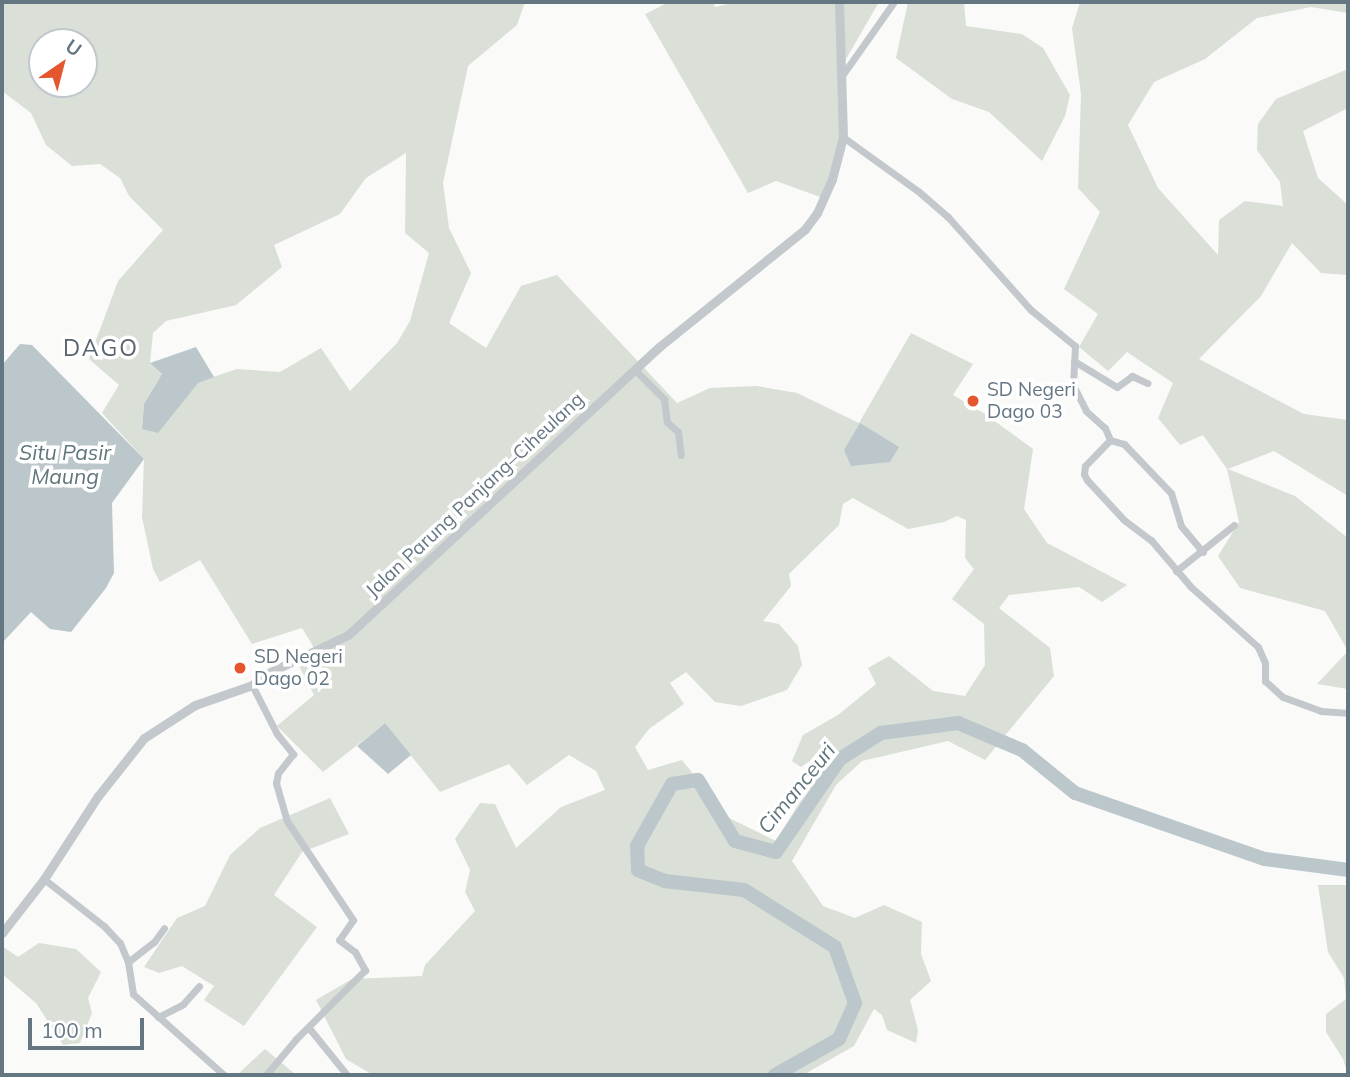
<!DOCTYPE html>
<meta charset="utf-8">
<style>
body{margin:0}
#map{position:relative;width:1350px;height:1077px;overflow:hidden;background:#fafaf8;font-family:Mulish,sans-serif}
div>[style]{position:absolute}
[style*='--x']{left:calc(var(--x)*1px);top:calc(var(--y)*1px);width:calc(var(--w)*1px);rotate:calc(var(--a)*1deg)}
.green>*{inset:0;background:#dadfd7}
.water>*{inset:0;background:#bbc7cb}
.river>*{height:14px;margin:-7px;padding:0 7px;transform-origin:7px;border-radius:7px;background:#bbc7cb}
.minor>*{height:7px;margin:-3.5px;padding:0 3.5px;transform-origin:3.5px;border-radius:3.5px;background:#c3c8cc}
.tertiary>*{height:9px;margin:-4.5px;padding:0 4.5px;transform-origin:4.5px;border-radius:4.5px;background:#c3c8cc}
.dots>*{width:19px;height:19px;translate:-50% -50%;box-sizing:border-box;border:4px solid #fff;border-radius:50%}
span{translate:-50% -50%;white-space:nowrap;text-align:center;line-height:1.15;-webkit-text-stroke:7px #fff;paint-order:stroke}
.poi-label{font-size:19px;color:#657683}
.left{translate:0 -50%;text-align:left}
.street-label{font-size:19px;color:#657683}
.water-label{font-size:21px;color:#60757c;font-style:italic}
.quarter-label{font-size:23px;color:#57646e;letter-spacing:2px}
.frame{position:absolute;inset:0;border:4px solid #657683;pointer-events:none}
.north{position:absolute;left:28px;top:28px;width:70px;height:70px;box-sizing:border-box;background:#fff;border:2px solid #c1c8cd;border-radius:50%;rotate:35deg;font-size:19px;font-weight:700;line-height:28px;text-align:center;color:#657683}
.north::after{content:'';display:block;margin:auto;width:24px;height:32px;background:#e4572e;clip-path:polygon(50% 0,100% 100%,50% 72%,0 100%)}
.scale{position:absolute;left:28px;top:1018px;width:116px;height:32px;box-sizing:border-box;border:4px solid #657683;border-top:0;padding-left:9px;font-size:21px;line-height:24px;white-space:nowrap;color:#657683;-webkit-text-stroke:5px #fff;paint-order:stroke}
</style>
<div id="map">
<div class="green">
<div style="clip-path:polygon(evenodd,2px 2px,525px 2px,517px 25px,468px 66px,443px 183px,449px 228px,471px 273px,449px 323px,486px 348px,521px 286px,557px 275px,677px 403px,710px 388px,756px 386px,797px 393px,859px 423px,911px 333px,973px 364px,953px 395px,985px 414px,1033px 449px,1024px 509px,1047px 543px,1127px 585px,1102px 602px,1079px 587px,1009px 595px,999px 608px,1050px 648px,1054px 676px,985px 760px,948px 741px,862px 761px,836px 785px,792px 861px,823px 906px,855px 918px,884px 905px,922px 922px,921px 954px,931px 981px,910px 1000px,918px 1030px,916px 1043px,887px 1030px,882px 1015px,874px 1009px,854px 1046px,803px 1075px,373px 1075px,346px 1059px,316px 1000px,352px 979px,422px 976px,425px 965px,475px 911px,465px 892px,470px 870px,455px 839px,480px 803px,495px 804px,516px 848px,561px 807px,605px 790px,596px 771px,569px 755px,527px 785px,509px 764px,440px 792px,385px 723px,323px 772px,277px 726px,314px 695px,297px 662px,316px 651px,302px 628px,252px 644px,200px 560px,160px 582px,153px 569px,142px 517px,144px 459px,102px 413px,119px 385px,89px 359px,118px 281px,163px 230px,129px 196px,120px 178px,100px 164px,72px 166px,46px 145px,31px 113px,2px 91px,2px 2px,42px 42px,84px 42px,84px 84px,42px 84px,42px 42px,2px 2px,406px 153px,405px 233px,429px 253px,410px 321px,397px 343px,350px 391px,321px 348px,280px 372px,237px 369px,198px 382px,178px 405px,142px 429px,144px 404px,162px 374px,150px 363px,153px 333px,166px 321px,236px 305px,282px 267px,274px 245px,340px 214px,366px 178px,406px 153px,2px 2px,853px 498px,908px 529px,944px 522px,957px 516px,966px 520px,965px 558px,974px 569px,952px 599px,984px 624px,985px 665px,965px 696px,933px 691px,889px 656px,868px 668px,876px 684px,838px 715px,803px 735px,792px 761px,801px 767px,816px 757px,823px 764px,776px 841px,727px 817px,682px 760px,648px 770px,635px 747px,649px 729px,684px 704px,670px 683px,686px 672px,715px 702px,741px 706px,787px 690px,802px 665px,798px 646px,779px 624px,763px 621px,791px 586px,789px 574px,839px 525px,843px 504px,853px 498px)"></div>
<div style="clip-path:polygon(669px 2px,713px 2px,715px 7px,736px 2px,879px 2px,842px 66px,844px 133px,823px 198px,776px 181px,748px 193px,645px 14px)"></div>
<div style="clip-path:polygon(908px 2px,964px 2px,966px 26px,1022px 34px,1043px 48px,1070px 95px,1065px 116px,1042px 161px,989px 112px,952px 99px,896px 58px)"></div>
<div style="clip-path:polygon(1080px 2px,1348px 2px,1348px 13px,1311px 7px,1257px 18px,1205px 59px,1154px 82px,1128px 125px,1158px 188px,1218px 255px,1219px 220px,1245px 201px,1283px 206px,1280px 182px,1257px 150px,1258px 124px,1276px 99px,1348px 69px,1348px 108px,1303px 131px,1318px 178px,1348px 205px,1348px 275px,1321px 273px,1292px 243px,1261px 296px,1199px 359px,1304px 414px,1348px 420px,1348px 496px,1274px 451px,1228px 469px,1295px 496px,1348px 538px,1348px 689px,1317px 684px,1348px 651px,1325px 611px,1240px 588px,1218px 556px,1239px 522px,1227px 469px,1203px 435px,1180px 445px,1158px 418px,1173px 383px,1127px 352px,1108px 371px,1079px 347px,1098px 314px,1064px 289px,1100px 212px,1078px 188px,1081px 94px,1072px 28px)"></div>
<div style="clip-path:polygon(330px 798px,349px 834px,302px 852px,274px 895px,317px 927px,244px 1026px,204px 1000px,214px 986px,182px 966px,159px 973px,144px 967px,177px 918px,205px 906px,230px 855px,260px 828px)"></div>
<div style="clip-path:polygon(1318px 885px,1348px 885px,1348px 1075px,1343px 1059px,1326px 1032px,1326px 1014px,1346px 999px,1344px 978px,1328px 952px)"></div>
<div style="clip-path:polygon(39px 943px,76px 949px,101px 972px,88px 998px,92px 1013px,80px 1043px,63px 1045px,36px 1003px,2px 974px,2px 946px,18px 957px)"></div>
<div style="clip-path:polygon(265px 1049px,296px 1075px,237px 1075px)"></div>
</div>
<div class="water">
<div style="clip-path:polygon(20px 344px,32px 345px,144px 459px,112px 503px,114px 573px,106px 588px,71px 632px,50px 629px,31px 612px,3px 642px,2px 648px,2px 365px)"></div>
<div style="clip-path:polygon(196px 347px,214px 377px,198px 383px,158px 433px,142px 429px,144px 404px,162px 374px,150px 363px)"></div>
<div style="clip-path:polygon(860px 423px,899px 447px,890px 462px,851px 466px,844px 450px)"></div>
<div style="clip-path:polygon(385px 723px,411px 755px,388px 774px,357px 746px)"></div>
</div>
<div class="river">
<div style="--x:775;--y:1075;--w:73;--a:-29.4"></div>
<div style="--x:839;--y:1039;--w:39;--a:-66"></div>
<div style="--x:855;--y:1003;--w:59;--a:-109.7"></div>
<div style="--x:835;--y:947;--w:107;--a:-147.9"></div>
<div style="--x:744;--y:890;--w:80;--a:-173.5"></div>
<div style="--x:665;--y:881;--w:29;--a:-158"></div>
<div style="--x:638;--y:870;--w:24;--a:-92"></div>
<div style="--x:637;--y:846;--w:71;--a:-60.6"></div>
<div style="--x:672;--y:784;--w:26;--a:-9"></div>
<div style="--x:698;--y:780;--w:71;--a:58.8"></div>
<div style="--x:735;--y:841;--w:42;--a:15"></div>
<div style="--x:776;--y:852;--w:113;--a:-55.5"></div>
<div style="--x:840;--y:759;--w:49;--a:-32.4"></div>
<div style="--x:881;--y:733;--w:78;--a:-7.4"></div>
<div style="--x:958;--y:723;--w:69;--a:22.9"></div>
<div style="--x:1022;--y:750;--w:68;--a:39.1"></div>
<div style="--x:1075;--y:793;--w:201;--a:19.2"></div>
<div style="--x:1265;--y:859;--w:84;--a:7.5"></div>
</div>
<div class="minor">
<div style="--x:841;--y:77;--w:92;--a:-54.8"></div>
<div style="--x:843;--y:137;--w:92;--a:35.8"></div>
<div style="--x:918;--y:191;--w:40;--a:41"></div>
<div style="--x:948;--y:217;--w:125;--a:48.3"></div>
<div style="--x:1031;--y:310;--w:57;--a:39.3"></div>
<div style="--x:1075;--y:346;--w:39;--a:93"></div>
<div style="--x:1073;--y:385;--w:29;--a:63"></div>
<div style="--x:1086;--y:411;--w:25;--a:42"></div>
<div style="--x:1105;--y:428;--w:13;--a:67"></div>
<div style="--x:1110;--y:440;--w:36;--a:134"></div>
<div style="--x:1085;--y:466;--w:8;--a:97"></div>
<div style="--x:1084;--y:474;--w:7;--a:63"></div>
<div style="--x:1087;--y:480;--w:54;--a:47.2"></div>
<div style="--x:1124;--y:520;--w:34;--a:37"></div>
<div style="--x:1151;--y:540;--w:62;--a:49.6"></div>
<div style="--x:1191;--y:587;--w:90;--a:41.8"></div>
<div style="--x:1258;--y:647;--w:17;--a:66"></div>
<div style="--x:1265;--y:663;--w:18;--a:90"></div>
<div style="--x:1265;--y:681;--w:24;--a:42"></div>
<div style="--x:1283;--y:697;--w:40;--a:20.2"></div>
<div style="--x:1321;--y:711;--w:27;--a:4"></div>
<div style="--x:1074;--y:361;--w:50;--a:31.2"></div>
<div style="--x:1117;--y:387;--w:19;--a:-36"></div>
<div style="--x:1132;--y:376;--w:17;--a:25"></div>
<div style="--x:636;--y:371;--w:40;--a:45"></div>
<div style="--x:664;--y:399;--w:23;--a:83"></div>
<div style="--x:667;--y:422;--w:15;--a:42"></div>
<div style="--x:678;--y:432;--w:23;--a:83"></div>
<div style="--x:1110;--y:440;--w:15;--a:16"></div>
<div style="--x:1124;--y:444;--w:68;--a:46.2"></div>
<div style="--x:1171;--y:493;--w:34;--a:73"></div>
<div style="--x:1181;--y:526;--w:34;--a:50"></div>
<div style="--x:1176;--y:571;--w:74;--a:-38.4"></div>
<div style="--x:252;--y:685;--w:55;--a:63"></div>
<div style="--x:277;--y:734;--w:26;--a:51"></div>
<div style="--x:293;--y:754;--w:24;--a:128"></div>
<div style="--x:278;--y:773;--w:10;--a:101"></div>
<div style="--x:276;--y:783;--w:40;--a:74"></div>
<div style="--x:287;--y:821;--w:119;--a:56.3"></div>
<div style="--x:353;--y:920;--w:24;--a:125"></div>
<div style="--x:339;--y:940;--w:20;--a:37"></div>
<div style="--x:355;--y:952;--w:21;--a:61"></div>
<div style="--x:365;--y:970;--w:98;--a:135"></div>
<div style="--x:296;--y:1039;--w:47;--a:129.8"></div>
<div style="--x:44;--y:879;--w:76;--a:38.1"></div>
<div style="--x:104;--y:926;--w:23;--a:47"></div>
<div style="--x:120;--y:943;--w:21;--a:67"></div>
<div style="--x:128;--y:962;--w:32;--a:81"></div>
<div style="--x:133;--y:994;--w:122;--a:41.7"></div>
<div style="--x:128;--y:962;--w:33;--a:-38"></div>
<div style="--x:154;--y:942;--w:17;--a:-54"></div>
<div style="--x:158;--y:1017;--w:28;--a:-27"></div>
<div style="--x:183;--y:1004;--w:24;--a:-48"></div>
<div style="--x:309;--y:1028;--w:60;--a:51"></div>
</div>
<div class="tertiary">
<div style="--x:2;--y:933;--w:68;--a:-52.1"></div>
<div style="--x:44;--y:879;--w:99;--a:-57"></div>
<div style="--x:98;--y:796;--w:74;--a:-51.6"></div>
<div style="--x:144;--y:738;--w:61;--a:-32.9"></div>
<div style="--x:195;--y:705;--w:60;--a:-19.3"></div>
<div style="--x:252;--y:685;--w:16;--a:-40"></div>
<div style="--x:264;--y:675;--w:93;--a:-25.5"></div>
<div style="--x:348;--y:635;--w:424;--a:-42.8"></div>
<div style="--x:659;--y:347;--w:188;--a:-38.9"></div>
<div style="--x:805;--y:229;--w:20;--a:-53"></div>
<div style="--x:817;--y:213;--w:37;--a:-66"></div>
<div style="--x:832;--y:179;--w:43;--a:-75.3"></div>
<div style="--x:843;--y:137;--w:135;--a:-91.7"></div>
</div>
<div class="dots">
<div style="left:973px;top:401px;background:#e4572e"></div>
<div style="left:240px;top:668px;background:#e4572e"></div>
</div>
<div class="poi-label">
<span class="left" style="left:987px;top:401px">SD Negeri<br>Dago 03</span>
<span class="left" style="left:254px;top:668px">SD Negeri<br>Dago 02</span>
</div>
<div class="street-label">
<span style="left:475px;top:495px;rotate:-43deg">Jalan Parung Panjang–Ciheulang</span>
</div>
<div class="water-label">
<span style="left:65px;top:464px">Situ Pasir<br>Maung</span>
<span style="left:796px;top:788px;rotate:-51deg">Cimanceuri</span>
</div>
<div class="quarter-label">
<span style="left:101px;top:348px">DAGO</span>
</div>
<div class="frame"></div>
<div class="north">U</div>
<div class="scale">100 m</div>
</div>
